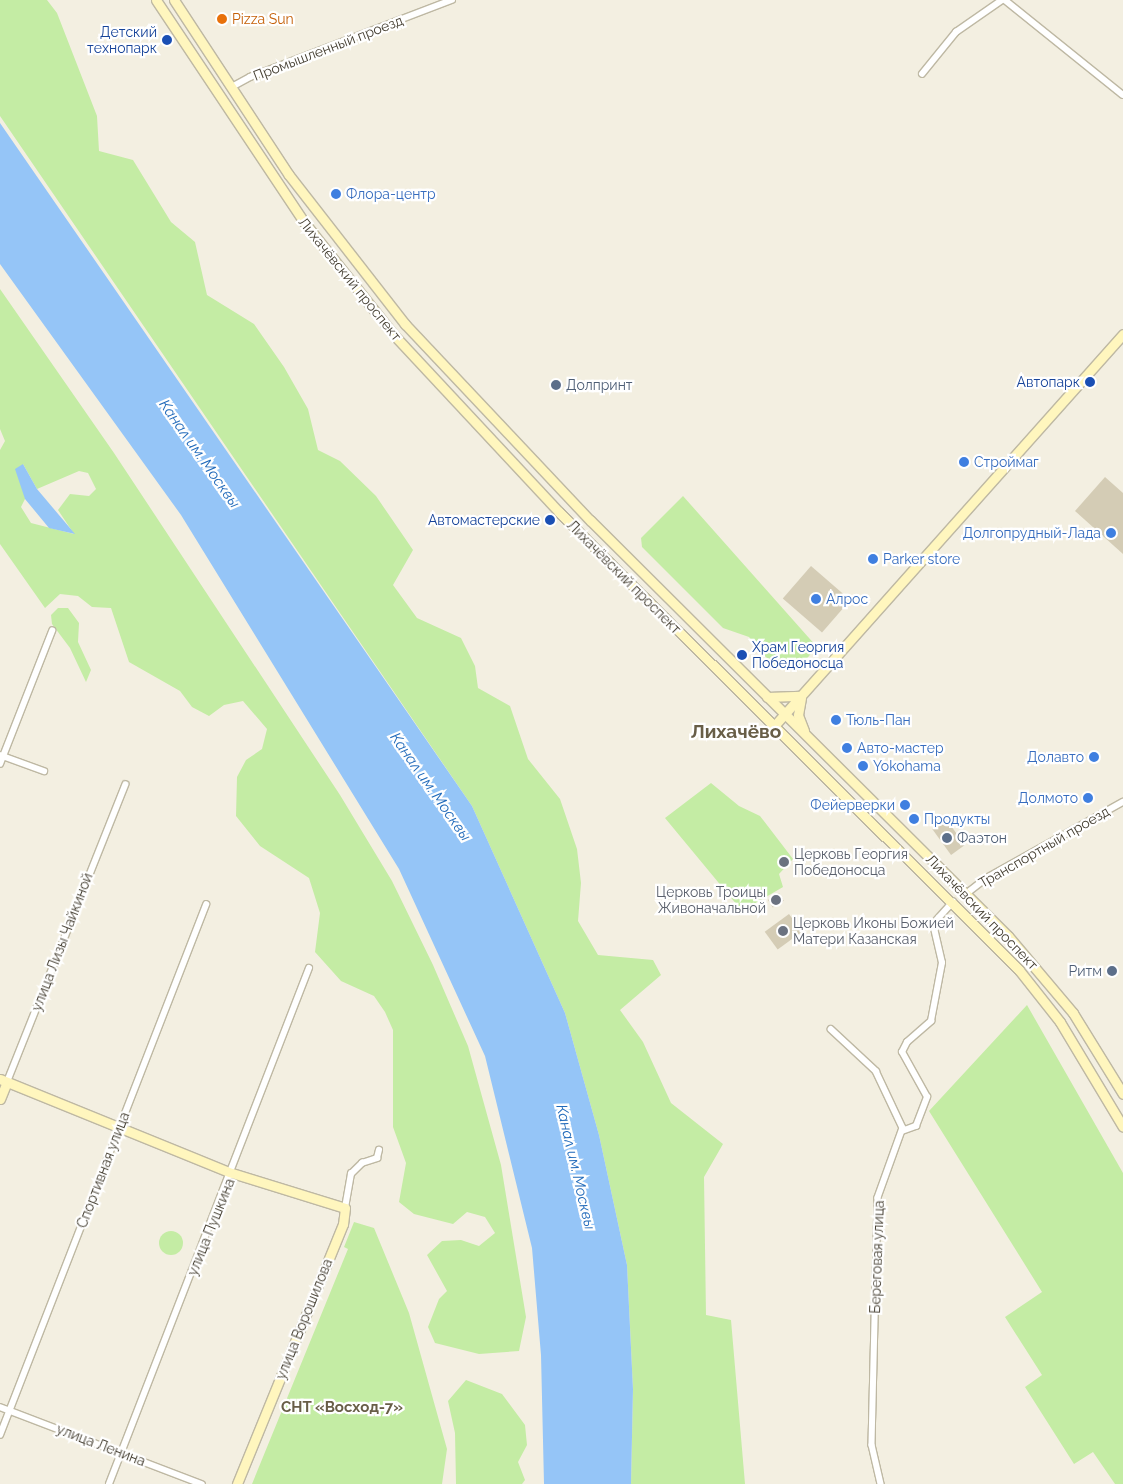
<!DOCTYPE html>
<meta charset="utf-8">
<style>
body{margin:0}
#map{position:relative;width:1123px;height:1484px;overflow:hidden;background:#f3efe1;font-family:Raleway,sans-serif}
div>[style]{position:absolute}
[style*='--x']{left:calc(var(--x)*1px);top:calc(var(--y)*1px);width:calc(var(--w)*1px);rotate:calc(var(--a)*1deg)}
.green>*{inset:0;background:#c4eca4}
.round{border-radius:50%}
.water>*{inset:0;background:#95c5f7}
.building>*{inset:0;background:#d4ccb5;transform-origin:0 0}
.roads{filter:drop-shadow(1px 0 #beb8a3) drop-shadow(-1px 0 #beb8a3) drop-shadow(0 1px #beb8a3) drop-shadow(0 -1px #beb8a3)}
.street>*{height:5.5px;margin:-2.75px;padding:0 2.75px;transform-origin:2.75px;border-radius:2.75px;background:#fff}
.secondary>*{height:9px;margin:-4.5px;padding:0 4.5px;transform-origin:4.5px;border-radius:4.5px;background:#fff6be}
.dots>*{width:14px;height:14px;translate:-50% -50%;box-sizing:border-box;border:2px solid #fff;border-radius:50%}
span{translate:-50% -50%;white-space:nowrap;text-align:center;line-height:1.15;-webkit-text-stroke:4.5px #fff;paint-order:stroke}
.food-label{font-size:14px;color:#c56008}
.left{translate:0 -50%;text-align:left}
.transit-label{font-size:14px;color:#164399}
.right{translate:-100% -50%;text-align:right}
.street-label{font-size:14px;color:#443e31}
.shop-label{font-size:14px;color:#366cbe}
.service-label{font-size:14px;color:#4e5e75}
.worship-label{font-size:14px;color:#5b616d}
.water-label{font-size:15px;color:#216aba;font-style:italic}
.neighbourhood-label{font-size:15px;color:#685e47;font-weight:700}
.district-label{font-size:19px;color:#685e47;font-weight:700}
</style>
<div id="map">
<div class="green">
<div style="clip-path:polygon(0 0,47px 0,57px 13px,97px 116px,99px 151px,133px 160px,171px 222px,195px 242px,207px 295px,254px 324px,284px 367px,308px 409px,318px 450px,340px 461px,376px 496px,413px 550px,393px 585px,417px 618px,461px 638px,475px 666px,478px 688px,510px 706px,528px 759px,560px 799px,577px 849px,581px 883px,578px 921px,598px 955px,653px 960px,661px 975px,620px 1010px,643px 1042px,671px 1103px,723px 1144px,704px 1177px,706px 1315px,731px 1320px,745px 1484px,631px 1484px,633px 1389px,627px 1265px,599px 1135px,565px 1013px,472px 806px,0 116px)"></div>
<div style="clip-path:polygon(evenodd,0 289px,114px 453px,340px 795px,392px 881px,433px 965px,468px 1046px,501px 1165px,526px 1317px,519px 1351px,479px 1354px,435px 1343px,428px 1327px,439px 1299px,447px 1291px,427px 1255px,442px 1241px,461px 1240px,479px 1246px,495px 1233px,485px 1217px,467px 1212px,453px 1224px,414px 1214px,399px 1202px,406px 1163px,393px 1127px,393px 1030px,385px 1012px,374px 996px,341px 981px,315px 952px,320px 913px,309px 878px,260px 846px,236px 816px,237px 777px,246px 760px,262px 749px,267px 729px,243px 701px,224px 705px,209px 716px,192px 707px,180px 691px,129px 662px,111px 608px,92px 607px,78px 596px,60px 594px,45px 608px,0 544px,0 450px,5px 441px,0 429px,0 289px,23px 464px,37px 489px,79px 471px,88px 473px,96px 489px,89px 496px,70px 494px,58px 510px,74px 534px,31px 523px,21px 507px,25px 499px,23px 464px)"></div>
<div style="clip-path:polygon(683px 496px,817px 647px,801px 665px,775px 668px,749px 637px,723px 628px,642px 547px,641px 538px)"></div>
<div style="clip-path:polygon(58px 608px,68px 608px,79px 623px,78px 642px,91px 670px,86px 682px,70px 648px,52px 624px,51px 615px)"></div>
<div style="clip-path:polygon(711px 783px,739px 806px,760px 816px,793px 859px,779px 874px,783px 887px,742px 911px,665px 818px)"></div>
<div style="clip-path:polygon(1027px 1005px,1123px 1173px,1123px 1484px,1115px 1484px,1093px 1452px,1074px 1464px,1025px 1387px,1042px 1375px,1005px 1317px,1042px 1292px,929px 1111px)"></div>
<div style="clip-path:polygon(354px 1222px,374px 1228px,409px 1313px,447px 1449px,442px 1484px,252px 1484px,348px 1249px,344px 1247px)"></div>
<div class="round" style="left:159px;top:1231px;width:24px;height:24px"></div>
<div style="clip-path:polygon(466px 1380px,502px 1394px,525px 1425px,527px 1445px,518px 1462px,525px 1480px,522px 1484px,456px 1484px,455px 1433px,448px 1401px)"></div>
</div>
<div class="water">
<div style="clip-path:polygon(0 123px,472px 806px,565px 1013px,599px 1135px,627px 1265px,633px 1389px,631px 1484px,544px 1484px,541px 1355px,532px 1248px,485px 1056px,399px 869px,181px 515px,0 264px)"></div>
<div style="clip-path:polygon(23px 464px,37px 489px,75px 534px,49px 528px,25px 499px,15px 469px)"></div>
</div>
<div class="building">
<div style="clip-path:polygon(1105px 477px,1123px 493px,1123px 554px,1075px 511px)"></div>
<div style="left:811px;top:566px;width:52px;height:43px;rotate:41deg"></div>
<div style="left:946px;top:819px;width:32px;height:17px;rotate:54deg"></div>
<div style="left:779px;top:893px;width:9px;height:13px;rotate:58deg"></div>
<div style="left:789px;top:914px;width:22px;height:30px;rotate:54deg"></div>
</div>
<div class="roads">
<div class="street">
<div style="--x:1005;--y:0;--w:151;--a:38.8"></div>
<div style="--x:922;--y:74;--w:54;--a:-51"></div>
<div style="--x:956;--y:32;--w:56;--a:-34.8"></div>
<div style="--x:232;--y:87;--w:21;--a:-29"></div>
<div style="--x:250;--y:77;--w:216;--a:-20.9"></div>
<div style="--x:0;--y:755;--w:47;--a:20"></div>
<div style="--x:0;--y:764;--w:143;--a:-68.6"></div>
<div style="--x:966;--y:894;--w:24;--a:-38"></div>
<div style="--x:985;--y:879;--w:158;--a:-29.2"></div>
<div style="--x:831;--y:1029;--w:62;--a:43"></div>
<div style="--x:876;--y:1071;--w:63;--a:64.7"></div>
<div style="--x:903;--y:1128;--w:74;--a:109.7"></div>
<div style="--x:878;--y:1198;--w:247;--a:91.4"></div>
<div style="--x:872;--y:1445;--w:40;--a:77"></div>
<div style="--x:7;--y:1082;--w:320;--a:-68.3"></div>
<div style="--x:902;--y:1131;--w:15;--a:-20"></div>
<div style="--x:916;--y:1126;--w:31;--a:-69"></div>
<div style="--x:927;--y:1097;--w:51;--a:-119.1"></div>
<div style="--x:902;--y:1052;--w:11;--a:-63"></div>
<div style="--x:907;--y:1042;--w:32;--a:-41"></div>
<div style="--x:931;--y:1021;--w:59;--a:-79.3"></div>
<div style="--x:942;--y:963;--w:40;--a:-103"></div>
<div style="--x:933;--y:924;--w:30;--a:-48"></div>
<div style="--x:345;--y:1208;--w:35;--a:-80"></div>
<div style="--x:351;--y:1174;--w:16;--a:-45"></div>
<div style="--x:362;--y:1163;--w:16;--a:-18"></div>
<div style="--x:377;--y:1158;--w:8;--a:-76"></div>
<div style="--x:0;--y:1407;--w:216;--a:20.9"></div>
<div style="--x:0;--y:1435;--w:569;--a:-68.76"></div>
<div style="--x:109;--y:1484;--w:553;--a:-68.81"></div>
</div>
<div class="secondary">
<div style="--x:156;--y:0;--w:267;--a:56.3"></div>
<div style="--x:304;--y:222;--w:143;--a:51.5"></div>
<div style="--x:393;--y:334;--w:243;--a:47"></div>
<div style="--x:559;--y:512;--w:649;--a:44.88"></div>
<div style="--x:1019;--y:970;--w:66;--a:51.7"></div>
<div style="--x:1060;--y:1022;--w:122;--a:59"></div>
<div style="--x:174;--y:0;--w:209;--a:56.7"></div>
<div style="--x:289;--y:175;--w:189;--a:52.1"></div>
<div style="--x:405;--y:324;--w:270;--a:46.7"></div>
<div style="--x:590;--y:520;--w:590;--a:44.86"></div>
<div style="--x:1008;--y:936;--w:101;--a:49.8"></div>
<div style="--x:1073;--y:1013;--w:95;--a:58.3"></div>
<div style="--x:767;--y:697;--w:34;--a:-2"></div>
<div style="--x:801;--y:698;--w:17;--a:100"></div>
<div style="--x:798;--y:715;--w:17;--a:69"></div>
<div style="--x:774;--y:726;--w:525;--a:-48.32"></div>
<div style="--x:0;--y:1079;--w:250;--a:22.1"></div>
<div style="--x:232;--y:1173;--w:118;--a:17.2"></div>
<div style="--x:345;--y:1208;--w:16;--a:97"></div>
<div style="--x:343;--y:1224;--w:281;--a:112.2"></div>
<div style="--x:0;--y:1099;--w:18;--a:-68"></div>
</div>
</div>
<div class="dots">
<div style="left:222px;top:19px;background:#e8710a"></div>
<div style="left:167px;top:40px;background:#1a4fb4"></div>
<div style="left:336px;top:194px;background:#3f7fe0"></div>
<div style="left:1090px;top:382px;background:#1a4fb4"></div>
<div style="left:556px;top:385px;background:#5c6f8a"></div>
<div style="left:964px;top:462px;background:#3f7fe0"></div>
<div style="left:550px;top:520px;background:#1a4fb4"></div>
<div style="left:1111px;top:533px;background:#3f7fe0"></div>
<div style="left:873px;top:559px;background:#3f7fe0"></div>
<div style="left:816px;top:599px;background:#3f7fe0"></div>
<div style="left:742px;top:655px;background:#1a4fb4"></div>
<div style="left:836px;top:720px;background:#3f7fe0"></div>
<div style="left:847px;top:748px;background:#3f7fe0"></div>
<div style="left:1094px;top:757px;background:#3f7fe0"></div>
<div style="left:863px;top:766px;background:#3f7fe0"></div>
<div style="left:1088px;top:798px;background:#3f7fe0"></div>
<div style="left:905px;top:805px;background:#3f7fe0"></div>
<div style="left:914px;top:819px;background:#3f7fe0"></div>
<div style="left:947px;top:838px;background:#5c6f8a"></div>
<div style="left:784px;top:862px;background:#6b7280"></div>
<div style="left:776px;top:900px;background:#6b7280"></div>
<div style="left:783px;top:931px;background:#6b7280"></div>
<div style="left:1112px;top:971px;background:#5c6f8a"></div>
</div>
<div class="food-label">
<span class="left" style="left:232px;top:19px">Pizza Sun</span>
</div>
<div class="transit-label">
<span class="right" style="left:157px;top:40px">Детский<br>технопарк</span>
<span class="right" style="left:1080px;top:382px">Автопарк</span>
<span class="right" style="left:540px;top:520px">Автомастерские</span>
<span class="left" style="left:752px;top:655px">Храм Георгия<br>Победоносца</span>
</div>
<div class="street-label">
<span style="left:328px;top:48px;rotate:-21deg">Промышленный проезд</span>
<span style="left:350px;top:279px;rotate:51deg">Лихачёвский проспект</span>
<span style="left:624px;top:577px;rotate:45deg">Лихачёвский проспект</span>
<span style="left:1044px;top:847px;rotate:-30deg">Транспортный проезд</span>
<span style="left:982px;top:912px;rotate:46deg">Лихачёвский проспект</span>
<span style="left:62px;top:942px;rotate:-69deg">улица Лизы Чайкиной</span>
<span style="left:103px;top:1170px;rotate:-69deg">Спортивная улица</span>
<span style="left:211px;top:1227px;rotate:-68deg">улица Пушкина</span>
<span style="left:877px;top:1257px;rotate:-88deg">Береговая улица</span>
<span style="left:304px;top:1319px;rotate:-68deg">улица Ворошилова</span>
<span style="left:101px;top:1445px;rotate:21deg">улица Ленина</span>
</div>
<div class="shop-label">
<span class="left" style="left:346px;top:194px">Флора-центр</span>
<span class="left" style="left:974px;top:462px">Строймаг</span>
<span class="right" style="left:1101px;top:533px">Долгопрудный-Лада</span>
<span class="left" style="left:883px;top:559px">Parker store</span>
<span class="left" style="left:826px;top:599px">Алрос</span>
<span class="left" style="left:846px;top:720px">Тюль-Пан</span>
<span class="left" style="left:857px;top:748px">Авто-мастер</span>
<span class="right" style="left:1084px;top:757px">Долавто</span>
<span class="left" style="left:873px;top:766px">Yokohama</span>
<span class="right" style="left:1078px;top:798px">Долмото</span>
<span class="right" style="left:895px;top:805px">Фейерверки</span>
<span class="left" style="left:924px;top:819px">Продукты</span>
</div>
<div class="service-label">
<span class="left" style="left:566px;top:385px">Долпринт</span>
<span class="left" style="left:957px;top:838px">Фаэтон</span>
<span class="right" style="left:1102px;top:971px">Ритм</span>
</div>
<div class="worship-label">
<span class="left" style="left:794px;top:862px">Церковь Георгия<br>Победоносца</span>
<span class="right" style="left:766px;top:900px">Церковь Троицы<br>Живоначальной</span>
<span class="left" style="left:793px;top:931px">Церковь Иконы Божией<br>Матери Казанская</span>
</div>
<div class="water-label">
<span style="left:199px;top:454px;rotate:55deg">Канал им. Москвы</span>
<span style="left:430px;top:787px;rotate:55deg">Канал им. Москвы</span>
<span style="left:575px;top:1167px;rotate:77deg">Канал им. Москвы</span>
</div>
<div class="neighbourhood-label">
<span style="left:342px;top:1408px">СНТ «Восход-7»</span>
</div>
<div class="district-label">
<span style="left:736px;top:732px">Лихачёво</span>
</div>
</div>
